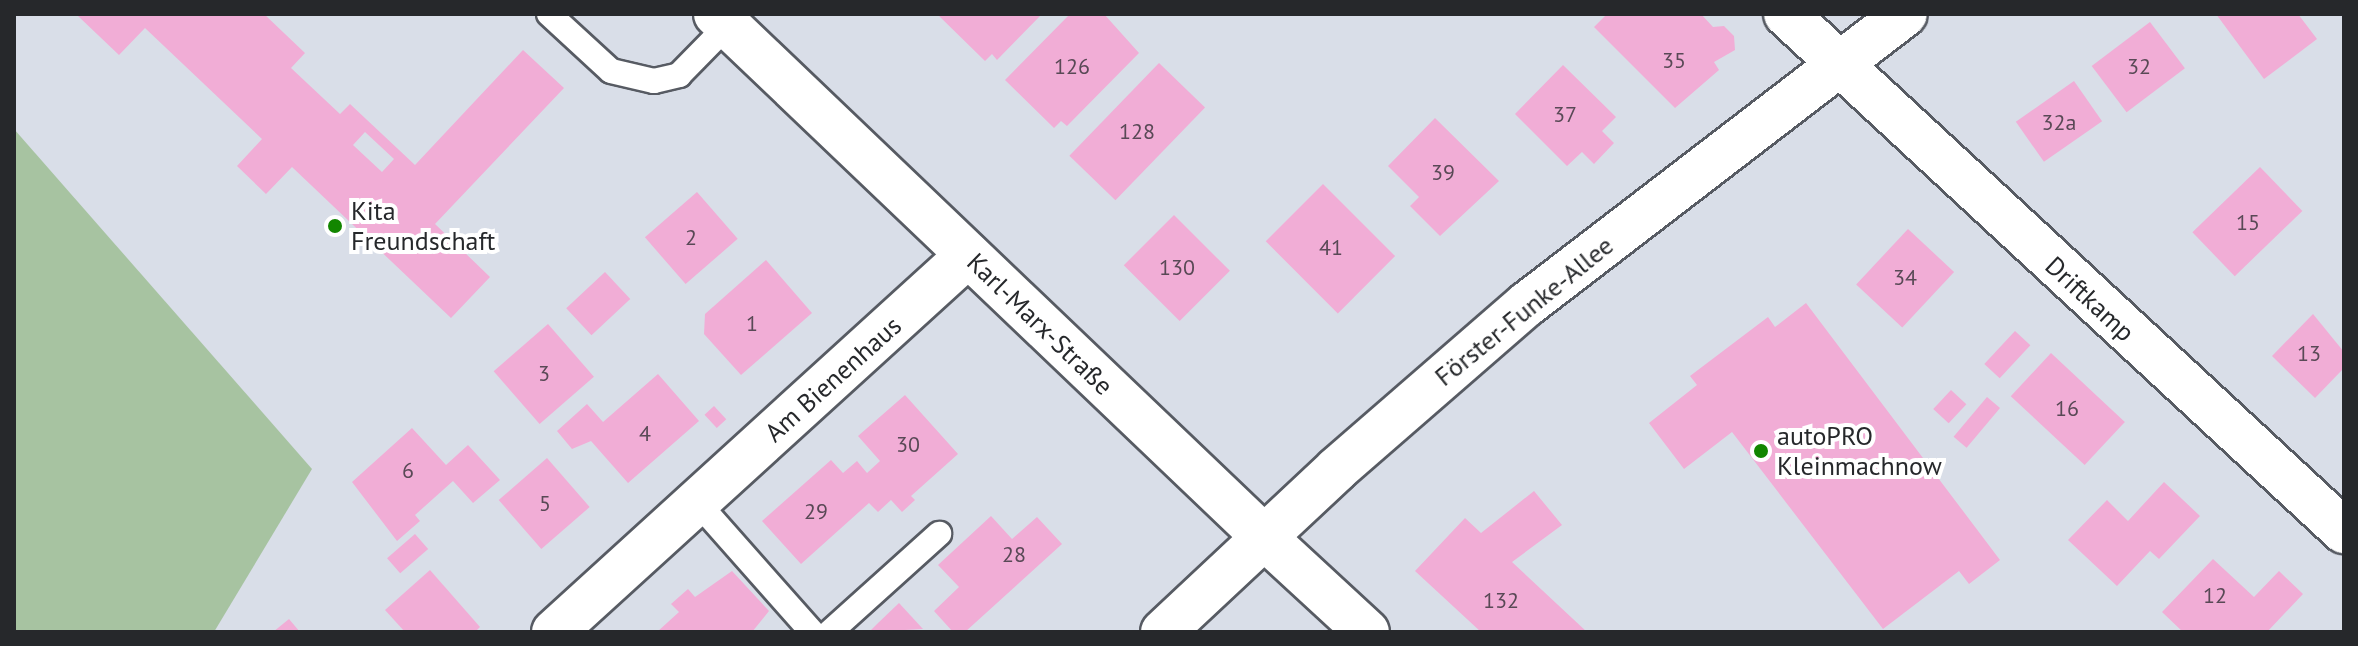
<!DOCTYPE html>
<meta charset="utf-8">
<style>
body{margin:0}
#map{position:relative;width:2358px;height:646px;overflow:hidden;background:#d9dee8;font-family:"PT Sans",sans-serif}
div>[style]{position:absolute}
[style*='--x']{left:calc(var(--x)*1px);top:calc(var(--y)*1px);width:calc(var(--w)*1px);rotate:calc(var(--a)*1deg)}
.green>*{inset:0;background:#a7c3a1}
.building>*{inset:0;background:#f1add6;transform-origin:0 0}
.roads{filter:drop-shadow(2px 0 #575b63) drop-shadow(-2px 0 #575b63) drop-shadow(0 2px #575b63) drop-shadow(0 -2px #575b63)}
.lane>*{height:24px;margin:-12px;padding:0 12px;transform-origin:12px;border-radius:12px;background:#fff}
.street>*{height:44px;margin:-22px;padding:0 22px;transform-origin:22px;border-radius:22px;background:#fff}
.secondary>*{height:44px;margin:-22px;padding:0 22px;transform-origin:22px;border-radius:22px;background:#fff}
.dots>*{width:22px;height:22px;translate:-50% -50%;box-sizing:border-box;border:4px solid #fff;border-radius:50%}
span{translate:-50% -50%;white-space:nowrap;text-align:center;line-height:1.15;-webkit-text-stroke:8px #fff;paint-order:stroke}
.number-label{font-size:22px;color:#594956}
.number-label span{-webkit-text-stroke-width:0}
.poi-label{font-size:26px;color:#26282b}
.left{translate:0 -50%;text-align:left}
.street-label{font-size:26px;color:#26282b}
.frame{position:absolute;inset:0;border:16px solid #26282b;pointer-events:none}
</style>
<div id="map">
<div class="green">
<div style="clip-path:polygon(14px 129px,312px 469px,214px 632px,14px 632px)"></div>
</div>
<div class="building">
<div style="clip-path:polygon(evenodd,264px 14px,305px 53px,291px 68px,340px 114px,350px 104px,415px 165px,523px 50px,564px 88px,435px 224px,490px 277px,451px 318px,292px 167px,266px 194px,237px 166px,262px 139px,145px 28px,119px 55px,78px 16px,264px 14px,365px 132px,394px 159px,382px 172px,353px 145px,365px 132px)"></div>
<div style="clip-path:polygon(937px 14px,1042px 14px,997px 60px,992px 54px,985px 61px)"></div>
<div style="clip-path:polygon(1070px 14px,1104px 14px,1139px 53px,1067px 126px,1061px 121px,1054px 128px,1005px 80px)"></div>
<div style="clip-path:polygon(1607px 14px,1701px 14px,1713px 27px,1724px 26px,1734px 36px,1735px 50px,1714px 62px,1719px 70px,1675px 108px,1594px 27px)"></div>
<div style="clip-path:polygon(2216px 14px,2298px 14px,2317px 39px,2264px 79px)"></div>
<div style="left:2150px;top:22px;width:58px;height:73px;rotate:53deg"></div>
<div style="left:1159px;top:63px;width:64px;height:129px;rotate:44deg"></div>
<div style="clip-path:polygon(1563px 65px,1616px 117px,1602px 131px,1614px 143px,1594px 164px,1582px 152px,1567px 166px,1515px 114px)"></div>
<div style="left:2074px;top:81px;width:49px;height:71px;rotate:55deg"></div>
<div style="clip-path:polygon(1435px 118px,1499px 181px,1440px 236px,1410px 206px,1419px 197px,1388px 166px)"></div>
<div style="left:2260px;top:167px;width:61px;height:94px;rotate:46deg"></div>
<div style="left:1323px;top:184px;width:102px;height:81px;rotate:45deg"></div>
<div style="left:697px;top:192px;width:62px;height:69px;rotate:49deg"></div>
<div style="left:1174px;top:215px;width:79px;height:71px;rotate:45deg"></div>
<div style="left:1908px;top:229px;width:63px;height:76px;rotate:43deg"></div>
<div style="clip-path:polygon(766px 260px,812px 313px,741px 375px,704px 334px,705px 314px)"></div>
<div style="left:605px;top:272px;width:37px;height:53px;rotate:47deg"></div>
<div style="clip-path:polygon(1806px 303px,2000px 560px,1969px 584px,1959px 571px,1883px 629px,1732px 432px,1684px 469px,1649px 423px,1697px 385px,1690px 376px,1768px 317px,1775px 327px)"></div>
<div style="clip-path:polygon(2313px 314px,2344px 352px,2344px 368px,2315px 398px,2272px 356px)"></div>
<div style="left:548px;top:324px;width:70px;height:72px;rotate:49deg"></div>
<div style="left:2015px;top:331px;width:21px;height:45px;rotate:43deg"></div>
<div style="left:2051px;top:353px;width:101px;height:59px;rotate:43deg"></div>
<div style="clip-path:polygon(658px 374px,699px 421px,628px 483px,591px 441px,572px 449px,557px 431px,587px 404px,603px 422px)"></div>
<div style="left:1951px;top:390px;width:21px;height:26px;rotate:43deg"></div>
<div style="clip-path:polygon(905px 395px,958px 454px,911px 496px,915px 500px,902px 512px,891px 500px,878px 512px,869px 503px,801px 564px,762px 521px,831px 460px,843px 473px,857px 461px,867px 473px,880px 461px,858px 436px)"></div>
<div style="left:1987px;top:397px;width:17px;height:52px;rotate:40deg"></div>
<div style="left:714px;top:406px;width:18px;height:13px;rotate:47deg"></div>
<div style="clip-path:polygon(412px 428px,446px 465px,468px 445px,500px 480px,473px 503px,453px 481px,415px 515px,420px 521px,397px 541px,352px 482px)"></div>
<div style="left:547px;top:458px;width:65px;height:64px;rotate:49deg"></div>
<div style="clip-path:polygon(2164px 482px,2200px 516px,2159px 559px,2150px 551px,2117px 586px,2068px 540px,2107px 500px,2128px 521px)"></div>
<div style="clip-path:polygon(1534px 491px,1562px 525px,1512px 562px,1587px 632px,1481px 632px,1415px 571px,1465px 518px,1481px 533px)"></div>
<div style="clip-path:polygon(991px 516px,1012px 539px,1037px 517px,1062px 544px,965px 632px,953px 632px,934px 611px,959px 587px,938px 565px)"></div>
<div style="left:415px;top:534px;width:20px;height:37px;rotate:49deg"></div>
<div style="clip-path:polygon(2213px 559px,2254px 597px,2279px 571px,2303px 594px,2267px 632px,2183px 632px,2162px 612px)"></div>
<div style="clip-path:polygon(430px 570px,480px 627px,475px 632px,405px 632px,385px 610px)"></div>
<div style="clip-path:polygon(732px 571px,769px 611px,752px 632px,657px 632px,679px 612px,671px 604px,688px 589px,695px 597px)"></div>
<div style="clip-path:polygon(899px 603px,923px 629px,869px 632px,876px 625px)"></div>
<div style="clip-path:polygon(289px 619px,300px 632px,273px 632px)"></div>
</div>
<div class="roads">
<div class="lane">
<div style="--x:549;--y:14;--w:84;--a:42.6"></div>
<div style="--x:611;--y:71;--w:44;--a:13.1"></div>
<div style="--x:654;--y:81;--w:26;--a:-13"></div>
<div style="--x:679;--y:75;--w:70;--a:-45.6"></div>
<div style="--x:697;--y:502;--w:174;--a:48.5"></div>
<div style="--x:830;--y:632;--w:147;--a:-42"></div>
</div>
<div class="street">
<div style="--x:716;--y:14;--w:758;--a:43.66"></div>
<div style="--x:1786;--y:14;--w:761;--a:42.82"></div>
<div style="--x:554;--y:632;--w:560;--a:-42.32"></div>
</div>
<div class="secondary">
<div style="--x:1264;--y:537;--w:140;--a:42.7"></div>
<div style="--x:1163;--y:632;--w:238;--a:-43.1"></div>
<div style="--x:1337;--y:469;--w:252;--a:-41"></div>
<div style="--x:1527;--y:304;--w:476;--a:-37.5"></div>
</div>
</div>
<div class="dots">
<div style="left:335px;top:226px;background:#128600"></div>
<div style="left:1761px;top:451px;background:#128600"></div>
</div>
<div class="number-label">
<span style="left:1674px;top:61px">35</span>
<span style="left:1072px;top:67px">126</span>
<span style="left:2139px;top:67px">32</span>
<span style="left:1565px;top:115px">37</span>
<span style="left:2059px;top:123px">32a</span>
<span style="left:1137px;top:132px">128</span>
<span style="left:1443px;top:173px">39</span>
<span style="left:2248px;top:223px">15</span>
<span style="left:691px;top:238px">2</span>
<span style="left:1331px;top:248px">41</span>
<span style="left:1177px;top:268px">130</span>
<span style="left:1905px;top:278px">34</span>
<span style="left:752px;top:324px">1</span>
<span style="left:2309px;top:354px">13</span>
<span style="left:544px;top:374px">3</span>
<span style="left:2067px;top:409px">16</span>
<span style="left:645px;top:434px">4</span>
<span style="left:908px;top:445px">30</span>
<span style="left:408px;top:471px">6</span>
<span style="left:545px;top:504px">5</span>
<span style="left:816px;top:512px">29</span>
<span style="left:1014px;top:555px">28</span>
<span style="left:2215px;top:596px">12</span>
<span style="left:1501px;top:601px">132</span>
</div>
<div class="poi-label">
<span class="left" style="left:351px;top:226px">Kita<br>Freundschaft</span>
<span class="left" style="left:1777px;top:451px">autoPRO<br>Kleinmachnow</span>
</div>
<div class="street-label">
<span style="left:2090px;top:299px;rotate:43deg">Driftkamp</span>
<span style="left:1524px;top:311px;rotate:-39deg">Förster-Funke-Allee</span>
<span style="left:1040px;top:324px;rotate:44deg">Karl-Marx-Straße</span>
<span style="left:833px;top:379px;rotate:-42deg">Am Bienenhaus</span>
</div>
<div class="frame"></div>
</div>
